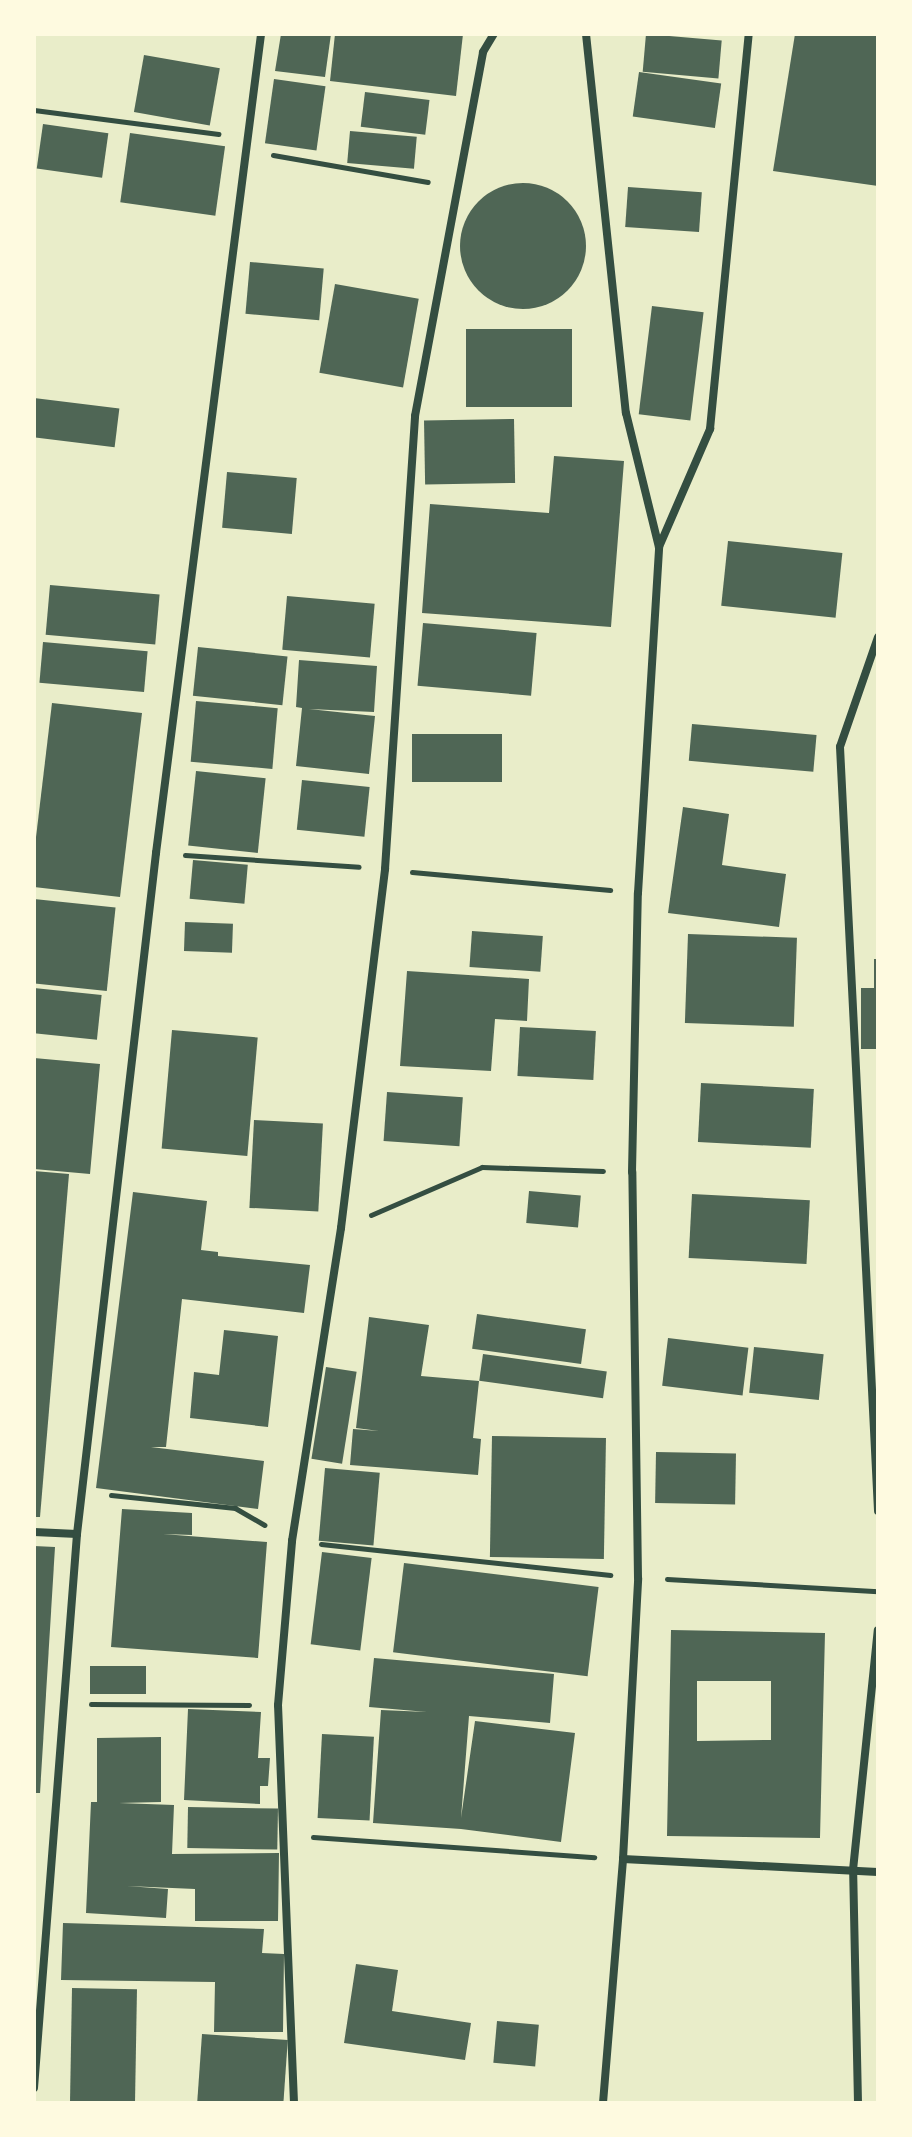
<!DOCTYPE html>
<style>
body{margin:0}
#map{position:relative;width:912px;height:2137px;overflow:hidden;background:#e9edc9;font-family:Manrope,sans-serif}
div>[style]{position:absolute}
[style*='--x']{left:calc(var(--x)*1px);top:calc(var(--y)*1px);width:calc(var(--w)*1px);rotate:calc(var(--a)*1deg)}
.building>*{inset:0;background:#4f6655;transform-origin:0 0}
.round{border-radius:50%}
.path>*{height:5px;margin:-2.5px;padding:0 2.5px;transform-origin:2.5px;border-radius:2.5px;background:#344e41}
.minor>*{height:8px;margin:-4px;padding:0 4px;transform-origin:4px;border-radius:4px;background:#344e41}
span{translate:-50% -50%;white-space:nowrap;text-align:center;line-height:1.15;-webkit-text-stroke:8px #fefae0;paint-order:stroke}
.frame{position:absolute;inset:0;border:36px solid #fefae0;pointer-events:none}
</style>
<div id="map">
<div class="building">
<div style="clip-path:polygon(281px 34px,331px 34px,325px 77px,275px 71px)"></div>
<div style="clip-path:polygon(335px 34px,463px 34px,456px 96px,330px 81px)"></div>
<div style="left:646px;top:34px;width:76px;height:38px;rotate:5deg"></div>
<div style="clip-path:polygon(795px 34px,878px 34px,878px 186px,773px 171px)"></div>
<div style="left:144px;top:55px;width:77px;height:58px;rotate:10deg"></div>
<div style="left:639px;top:72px;width:83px;height:45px;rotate:8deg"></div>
<div style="left:274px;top:79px;width:52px;height:65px;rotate:8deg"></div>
<div style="left:365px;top:92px;width:65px;height:35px;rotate:7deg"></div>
<div style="left:43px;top:124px;width:66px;height:45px;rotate:8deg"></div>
<div style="left:350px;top:131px;width:67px;height:32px;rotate:5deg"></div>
<div style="left:130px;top:133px;width:96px;height:70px;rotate:8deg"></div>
<div class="round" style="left:460px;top:183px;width:126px;height:126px"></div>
<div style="left:628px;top:187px;width:74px;height:40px;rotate:4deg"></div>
<div style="left:250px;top:262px;width:74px;height:52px;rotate:5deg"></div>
<div style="left:335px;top:284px;width:85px;height:90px;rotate:10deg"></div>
<div style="left:652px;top:306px;width:52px;height:109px;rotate:7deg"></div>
<div style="left:466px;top:329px;width:106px;height:78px"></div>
<div style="left:34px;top:398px;width:86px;height:39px;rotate:7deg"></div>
<div style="left:514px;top:419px;width:64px;height:90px;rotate:89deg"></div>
<div style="clip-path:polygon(554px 456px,624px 461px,611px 627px,422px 613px,430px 504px,549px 513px)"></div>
<div style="left:227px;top:472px;width:70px;height:56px;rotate:5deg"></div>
<div style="left:728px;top:541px;width:115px;height:65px;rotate:6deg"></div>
<div style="left:50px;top:585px;width:110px;height:50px;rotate:5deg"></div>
<div style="left:287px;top:596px;width:88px;height:54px;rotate:5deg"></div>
<div style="left:423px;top:623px;width:114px;height:63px;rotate:5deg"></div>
<div style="left:43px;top:642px;width:105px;height:41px;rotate:5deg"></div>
<div style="left:198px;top:647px;width:90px;height:49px;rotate:6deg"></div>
<div style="clip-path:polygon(299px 660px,377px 666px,374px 712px,309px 709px,375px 716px,369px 774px,296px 766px,302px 708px,296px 707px)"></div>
<div style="left:196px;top:701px;width:82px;height:61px;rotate:5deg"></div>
<div style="clip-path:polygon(52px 703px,142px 713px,120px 897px,34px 887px,34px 854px)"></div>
<div style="left:692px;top:724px;width:125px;height:37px;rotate:5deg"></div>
<div style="left:502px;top:734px;width:48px;height:90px;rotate:90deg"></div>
<div style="left:196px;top:771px;width:70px;height:75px;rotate:6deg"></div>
<div style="left:302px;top:780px;width:68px;height:50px;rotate:6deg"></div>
<div style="clip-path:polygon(683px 807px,729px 814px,722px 865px,786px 874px,779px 927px,668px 913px)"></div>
<div style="left:193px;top:860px;width:55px;height:39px;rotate:5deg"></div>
<div style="left:34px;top:899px;width:82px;height:84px;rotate:6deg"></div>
<div style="left:185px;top:922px;width:48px;height:29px;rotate:2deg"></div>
<div style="left:472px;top:931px;width:71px;height:36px;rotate:4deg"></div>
<div style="left:688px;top:934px;width:109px;height:89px;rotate:2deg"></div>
<div style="clip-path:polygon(874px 959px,878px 959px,878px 1049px,861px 1049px,861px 988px,874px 988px)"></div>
<div style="clip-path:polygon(407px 971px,529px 979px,527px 1021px,495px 1019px,491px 1071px,400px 1066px)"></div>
<div style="left:34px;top:988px;width:68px;height:45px;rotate:6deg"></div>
<div style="left:520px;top:1027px;width:76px;height:49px;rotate:3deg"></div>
<div style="left:172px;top:1030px;width:86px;height:119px;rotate:5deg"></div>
<div style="clip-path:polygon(34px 1058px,100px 1064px,90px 1174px,34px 1169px)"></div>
<div style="left:701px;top:1083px;width:113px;height:59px;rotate:3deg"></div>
<div style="left:387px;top:1092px;width:76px;height:49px;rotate:4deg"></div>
<div style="left:254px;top:1120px;width:69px;height:88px;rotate:3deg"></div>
<div style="clip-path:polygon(34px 1171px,69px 1174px,40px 1517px,34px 1517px)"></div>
<div style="left:529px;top:1191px;width:52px;height:32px;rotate:5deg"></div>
<div style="clip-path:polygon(133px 1192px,207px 1201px,201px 1250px,218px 1252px,218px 1256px,310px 1265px,304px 1313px,182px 1299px,166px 1447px,151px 1447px,264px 1461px,258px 1509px,96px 1488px)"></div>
<div style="left:692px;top:1194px;width:118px;height:64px;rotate:3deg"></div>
<div style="left:477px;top:1314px;width:110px;height:35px;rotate:8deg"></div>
<div style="clip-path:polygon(369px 1317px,429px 1325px,421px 1376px,479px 1381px,473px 1438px,481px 1439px,478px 1475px,350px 1465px,353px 1429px,379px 1431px,356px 1428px)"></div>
<div style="clip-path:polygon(224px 1330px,278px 1336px,268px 1427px,190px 1418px,194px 1372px,219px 1375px)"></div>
<div style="left:668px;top:1338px;width:81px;height:48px;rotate:7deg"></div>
<div style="left:754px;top:1347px;width:70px;height:46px;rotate:6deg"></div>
<div style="left:483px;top:1354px;width:125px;height:27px;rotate:8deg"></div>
<div style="left:326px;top:1367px;width:31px;height:93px;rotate:9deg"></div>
<div style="left:492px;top:1436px;width:114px;height:121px;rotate:1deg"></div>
<div style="left:656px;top:1452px;width:80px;height:51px;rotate:1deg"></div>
<div style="left:325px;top:1468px;width:55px;height:73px;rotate:5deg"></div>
<div style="clip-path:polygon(122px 1509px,192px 1513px,192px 1535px,163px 1534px,267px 1542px,258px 1658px,111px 1647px)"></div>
<div style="clip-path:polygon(34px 1546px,55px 1547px,40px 1793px,34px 1793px)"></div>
<div style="left:322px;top:1552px;width:50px;height:93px;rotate:7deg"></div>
<div style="left:404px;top:1563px;width:196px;height:90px;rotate:7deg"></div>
<div style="clip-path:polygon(evenodd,671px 1630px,825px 1633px,820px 1838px,667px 1836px,671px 1630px,697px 1681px,771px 1681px,771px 1740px,697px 1741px,697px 1681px)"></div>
<div style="clip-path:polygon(374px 1658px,554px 1674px,550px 1723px,469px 1716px,461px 1818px,475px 1721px,575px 1733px,561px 1842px,461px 1829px,373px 1823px,381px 1710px,427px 1712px,369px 1707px)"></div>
<div style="left:90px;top:1666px;width:56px;height:28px"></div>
<div style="clip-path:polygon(188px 1709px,261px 1712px,258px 1758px,270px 1758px,268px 1786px,260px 1786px,260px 1804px,184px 1800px)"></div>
<div style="left:322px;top:1734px;width:52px;height:84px;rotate:3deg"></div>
<div style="clip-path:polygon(161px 1737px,161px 1802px,119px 1803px,174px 1805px,172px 1854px,279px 1853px,278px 1921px,195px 1921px,195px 1889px,127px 1886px,168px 1889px,166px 1918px,86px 1913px,91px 1802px,97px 1802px,97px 1738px)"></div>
<div style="left:188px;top:1807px;width:90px;height:41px;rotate:1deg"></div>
<div style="clip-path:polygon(63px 1923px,264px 1929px,262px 1953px,284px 1954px,283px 2032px,214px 2032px,215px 1982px,61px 1980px)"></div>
<div style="clip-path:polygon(356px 1964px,398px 1970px,392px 2011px,471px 2023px,465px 2060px,344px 2043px)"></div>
<div style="left:72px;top:1988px;width:65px;height:115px;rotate:1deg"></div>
<div style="left:497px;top:2021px;width:42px;height:42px;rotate:5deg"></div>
<div style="left:202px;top:2034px;width:86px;height:69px;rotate:4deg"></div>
</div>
<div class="path">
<div style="--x:34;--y:110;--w:186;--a:7.4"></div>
<div style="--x:273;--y:155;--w:157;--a:9.9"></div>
<div style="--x:185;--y:855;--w:174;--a:3.9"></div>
<div style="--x:412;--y:872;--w:199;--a:5.2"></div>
<div style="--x:371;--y:1215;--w:121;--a:-23.4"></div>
<div style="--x:482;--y:1167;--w:121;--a:1.9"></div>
<div style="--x:111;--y:1495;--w:125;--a:6"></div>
<div style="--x:235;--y:1508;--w:34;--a:30"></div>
<div style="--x:321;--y:1544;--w:291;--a:6.1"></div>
<div style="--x:667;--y:1579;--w:211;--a:3.3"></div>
<div style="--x:91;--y:1704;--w:158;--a:0.4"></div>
<div style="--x:313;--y:1837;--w:282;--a:4.1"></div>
</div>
<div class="minor">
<div style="--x:586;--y:34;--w:381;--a:84"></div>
<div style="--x:626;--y:413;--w:138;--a:76.2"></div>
<div style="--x:878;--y:637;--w:116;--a:109.1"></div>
<div style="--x:840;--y:747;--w:765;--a:87.15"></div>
<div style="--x:34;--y:1532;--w:43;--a:2.7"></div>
<div style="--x:623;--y:1859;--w:255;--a:2.9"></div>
<div style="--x:34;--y:2088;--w:556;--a:-85.56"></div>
<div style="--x:77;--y:1534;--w:686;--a:-83.38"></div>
<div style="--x:156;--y:853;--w:826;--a:-82.69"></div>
<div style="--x:294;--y:2103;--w:398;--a:-92.3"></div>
<div style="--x:278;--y:1705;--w:165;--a:-85.1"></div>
<div style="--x:292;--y:1541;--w:317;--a:-81.1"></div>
<div style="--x:341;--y:1228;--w:362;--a:-83"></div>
<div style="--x:385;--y:869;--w:454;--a:-86.2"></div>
<div style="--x:415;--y:416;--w:370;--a:-79.4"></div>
<div style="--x:483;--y:52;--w:21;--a:-59"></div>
<div style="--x:603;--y:2103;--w:245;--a:-85.3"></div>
<div style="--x:623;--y:1859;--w:281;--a:-86.9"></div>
<div style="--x:638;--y:1578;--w:406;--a:-90.8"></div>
<div style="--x:632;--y:1172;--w:279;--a:-88.8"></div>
<div style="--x:638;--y:893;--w:347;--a:-86.5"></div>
<div style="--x:659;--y:547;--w:129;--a:-66.6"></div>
<div style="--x:710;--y:429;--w:397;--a:-84.4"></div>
<div style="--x:858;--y:2103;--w:233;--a:-91.2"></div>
<div style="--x:853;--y:1870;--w:241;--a:-84.1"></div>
</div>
<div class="frame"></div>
</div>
